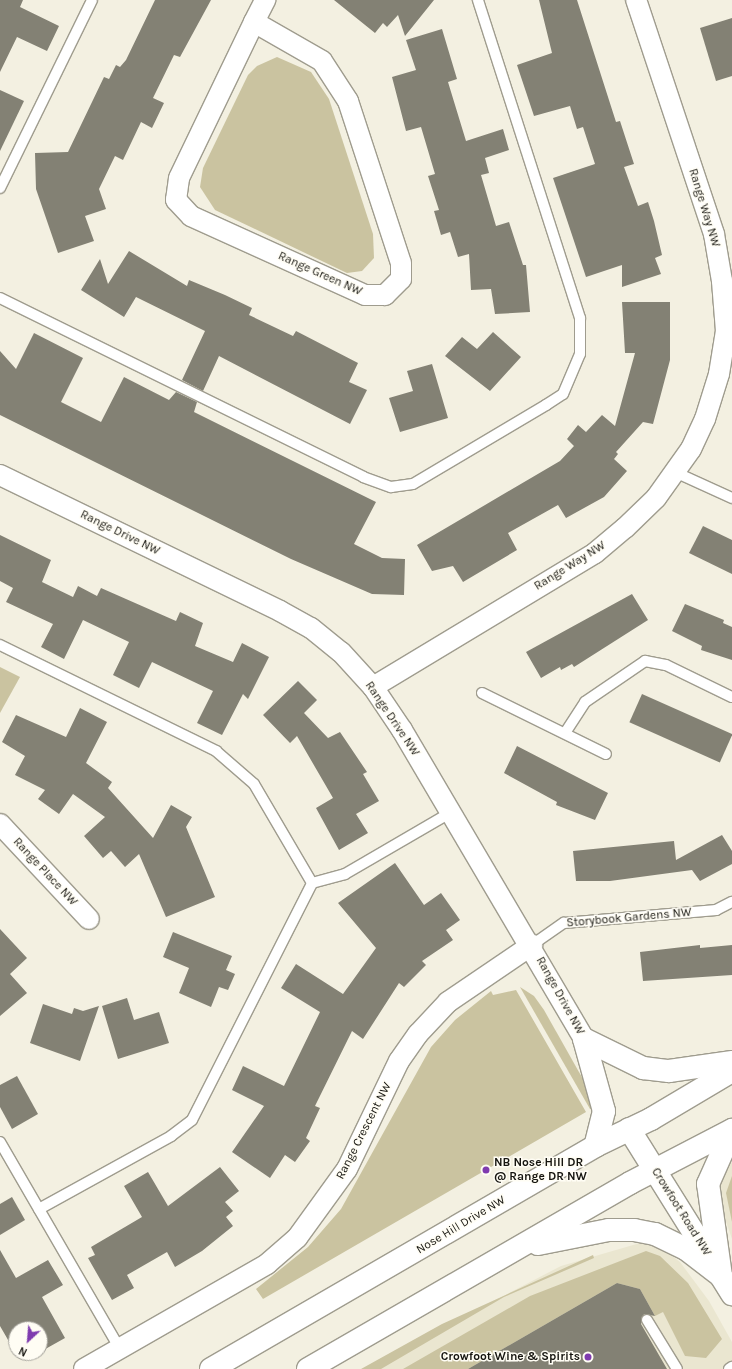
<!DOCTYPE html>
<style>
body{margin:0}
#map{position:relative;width:732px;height:1369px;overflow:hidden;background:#f3f0e1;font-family:Karla,sans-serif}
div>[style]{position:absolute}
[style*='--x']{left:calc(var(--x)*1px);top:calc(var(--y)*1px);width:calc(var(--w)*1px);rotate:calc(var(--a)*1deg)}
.built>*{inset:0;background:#eae6d0}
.green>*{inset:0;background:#cac3a0}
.building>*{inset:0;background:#838174;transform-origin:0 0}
.roads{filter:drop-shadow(1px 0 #9f9c8e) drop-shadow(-1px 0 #9f9c8e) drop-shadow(0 1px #9f9c8e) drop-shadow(0 -1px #9f9c8e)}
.service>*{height:10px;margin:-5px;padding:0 5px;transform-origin:5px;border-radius:5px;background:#fff}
.minor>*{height:20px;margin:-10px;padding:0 10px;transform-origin:10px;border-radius:10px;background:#fff}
.tertiary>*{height:22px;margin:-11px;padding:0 11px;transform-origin:11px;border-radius:11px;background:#fff}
.secondary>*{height:22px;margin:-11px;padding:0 11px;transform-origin:11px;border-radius:11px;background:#fff}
.dots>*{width:11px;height:11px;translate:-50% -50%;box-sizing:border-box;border:2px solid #fffdf4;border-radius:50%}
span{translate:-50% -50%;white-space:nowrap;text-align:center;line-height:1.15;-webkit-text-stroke:3px #fffdf4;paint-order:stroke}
.street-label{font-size:12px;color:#161510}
.poi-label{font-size:12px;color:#161510;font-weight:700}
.left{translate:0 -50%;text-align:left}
.right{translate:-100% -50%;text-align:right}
.north{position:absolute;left:8px;top:1321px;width:40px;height:40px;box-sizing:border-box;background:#fffdf4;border:1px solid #a2a099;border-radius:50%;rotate:206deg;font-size:11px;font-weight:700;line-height:16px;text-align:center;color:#161510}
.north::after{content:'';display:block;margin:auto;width:14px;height:18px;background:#7f3baf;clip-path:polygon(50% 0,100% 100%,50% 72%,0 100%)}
</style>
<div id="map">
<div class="built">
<div style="clip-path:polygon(732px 1162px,732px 1239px,721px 1207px,719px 1186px)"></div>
<div style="clip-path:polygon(640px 1243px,662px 1248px,680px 1262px,709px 1301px,732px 1342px,732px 1369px,362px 1369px,561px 1266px)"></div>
</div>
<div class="green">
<div style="clip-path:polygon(277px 57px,311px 72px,329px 99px,373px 234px,374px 258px,362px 271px,347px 273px,215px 210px,200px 187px,203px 168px,248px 75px,257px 66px)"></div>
<div style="clip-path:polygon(0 667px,20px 677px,0 713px)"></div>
<div style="clip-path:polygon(520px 987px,534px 996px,544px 1010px,588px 1088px,593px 1108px,590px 1109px)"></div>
<div style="clip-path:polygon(516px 990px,586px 1112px,263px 1299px,256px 1289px,308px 1247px,341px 1209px,431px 1047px,455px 1020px,491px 991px,493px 995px)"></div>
<div style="clip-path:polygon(732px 1176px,732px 1222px,726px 1193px)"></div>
<div style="clip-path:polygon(646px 1251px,660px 1256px,688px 1283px,722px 1339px,706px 1358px,685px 1356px,663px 1312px,655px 1316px,640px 1289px,617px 1283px,468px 1369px,403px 1369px,530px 1296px)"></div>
<div style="clip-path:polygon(593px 1255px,594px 1258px,504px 1297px,381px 1369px,361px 1369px,442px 1324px)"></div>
</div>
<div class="building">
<div style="clip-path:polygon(0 0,23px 0,20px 7px,59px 26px,47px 51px,17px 37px,0 72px)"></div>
<div style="clip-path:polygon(155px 0,211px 0,180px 57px,174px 55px,153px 98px,164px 103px,152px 128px,141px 122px,123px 160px,115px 156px,99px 189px,106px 209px,85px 216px,94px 241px,58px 253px,36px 189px,35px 153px,68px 152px,104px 77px,109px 79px,116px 65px,120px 67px,126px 60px)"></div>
<div style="clip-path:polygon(334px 0,434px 0,405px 36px,398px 15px,387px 27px,383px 23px,375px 33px)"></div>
<div style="clip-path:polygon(539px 0,577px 0,616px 122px,620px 121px,634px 164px,624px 167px,638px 206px,648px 202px,654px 221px,662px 255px,655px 258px,661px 274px,622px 287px,622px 265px,586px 277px,553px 178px,595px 164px,583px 127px,577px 129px,570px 106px,534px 116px,517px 65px,552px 53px)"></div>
<div style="clip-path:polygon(732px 18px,732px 76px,716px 81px,700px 28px)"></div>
<div style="clip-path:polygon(442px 29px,457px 79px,448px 82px,466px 141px,503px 129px,509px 150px,485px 158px,489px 173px,481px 175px,496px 226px,509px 222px,523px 265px,526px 265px,530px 312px,495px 314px,491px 289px,471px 290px,469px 254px,458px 257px,450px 232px,441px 235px,434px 211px,439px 210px,428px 176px,435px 174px,421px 127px,406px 131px,392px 77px,416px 70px,406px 40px)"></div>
<div style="clip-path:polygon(0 90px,24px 101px,0 151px)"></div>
<div style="clip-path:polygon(129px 251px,187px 286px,189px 280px,225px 295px,252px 308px,249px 315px,293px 336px,296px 331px,358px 363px,349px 382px,367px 390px,350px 424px,219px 356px,203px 391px,182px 380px,205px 331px,136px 297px,124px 317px,81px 290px,100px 259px,108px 284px)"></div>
<div style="clip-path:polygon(622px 302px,670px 302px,670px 360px,653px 424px,643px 422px,616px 452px,618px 454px,614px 459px,627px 471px,604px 497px,566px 518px,558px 505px,508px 533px,517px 550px,463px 582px,453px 566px,432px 571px,417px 545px,560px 461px,574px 446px,567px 439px,578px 425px,586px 432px,602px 415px,615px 426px,635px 353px,625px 353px)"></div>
<div style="clip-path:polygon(493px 332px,521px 357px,490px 391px,445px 356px,462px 337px,477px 349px)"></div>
<div style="clip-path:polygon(34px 333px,83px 358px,61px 402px,101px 422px,124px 377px,169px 400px,176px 392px,197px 402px,194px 412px,376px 502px,354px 544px,382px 558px,405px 559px,404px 595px,372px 594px,291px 559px,0 415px,0 351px,16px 369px)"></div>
<div style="clip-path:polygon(432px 364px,448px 418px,400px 432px,389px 398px,413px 391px,407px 371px)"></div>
<div style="clip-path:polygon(703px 526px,732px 540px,732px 574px,689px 553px)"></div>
<div style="clip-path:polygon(0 535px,51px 560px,42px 582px,73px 597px,78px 586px,97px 596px,101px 588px,176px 621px,180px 612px,203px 623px,195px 646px,233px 662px,242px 643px,269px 657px,248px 699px,243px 694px,222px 735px,197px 723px,213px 691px,152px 662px,139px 688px,113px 675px,129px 642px,83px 620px,64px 659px,41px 647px,53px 624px,6px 602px,13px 588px,0 581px)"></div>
<div style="clip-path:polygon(632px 594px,648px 620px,574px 667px,572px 664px,561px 670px,560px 667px,541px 678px,526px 652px)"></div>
<div style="clip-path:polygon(685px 604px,724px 620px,723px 623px,732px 627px,732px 660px,701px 650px,702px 646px,672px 631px)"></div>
<div style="clip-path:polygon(298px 681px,317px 700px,304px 713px,328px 738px,340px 732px,367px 772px,363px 774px,379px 801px,356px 814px,368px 833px,339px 850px,316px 808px,333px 798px,297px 736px,290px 743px,263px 715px)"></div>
<div style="left:642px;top:694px;width:99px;height:31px;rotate:24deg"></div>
<div style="clip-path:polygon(80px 708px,107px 722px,86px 763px,112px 782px,108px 788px,153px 838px,171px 805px,192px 817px,186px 827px,215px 897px,166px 917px,139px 854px,125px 867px,111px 851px,103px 858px,84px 836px,105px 817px,73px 794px,59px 814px,38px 799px,45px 790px,15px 775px,25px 756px,2px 742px,16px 715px,66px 737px)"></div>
<div style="clip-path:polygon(517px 746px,608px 793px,595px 820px,556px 805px,557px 802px,504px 773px)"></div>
<div style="clip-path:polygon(722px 835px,732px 851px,732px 864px,700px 881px,692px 870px,610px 881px,576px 881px,573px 851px,674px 841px,676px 860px)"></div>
<div style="clip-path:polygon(395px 863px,424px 905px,441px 893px,460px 920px,446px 930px,453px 940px,422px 961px,426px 965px,404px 987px,399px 983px,363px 1039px,352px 1031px,315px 1106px,320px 1108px,306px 1138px,310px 1141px,295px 1162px,285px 1155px,270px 1178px,232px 1152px,264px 1106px,232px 1090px,243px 1066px,284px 1086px,320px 1012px,281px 988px,296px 964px,343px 994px,376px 948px,338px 903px)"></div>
<div style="clip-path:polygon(0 929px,27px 958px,10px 974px,27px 993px,0 1016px)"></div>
<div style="clip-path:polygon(173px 932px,232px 956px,226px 970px,235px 974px,228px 990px,219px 987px,211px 1007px,179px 993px,189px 968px,163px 957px)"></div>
<div style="clip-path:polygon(700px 945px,700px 948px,732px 945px,732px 975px,643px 981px,640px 952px)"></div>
<div style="clip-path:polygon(127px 998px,134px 1020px,159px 1012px,169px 1043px,118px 1059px,102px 1006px)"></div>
<div style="clip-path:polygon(43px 1004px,72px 1014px,74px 1008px,83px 1011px,99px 1006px,80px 1061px,30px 1043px)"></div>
<div style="clip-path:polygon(17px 1076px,38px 1114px,12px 1129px,0 1107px,0 1085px)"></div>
<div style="clip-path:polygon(220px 1167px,239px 1191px,225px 1202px,233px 1211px,226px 1217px,233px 1226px,202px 1251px,175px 1267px,167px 1252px,127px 1275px,134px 1288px,112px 1300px,88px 1258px,95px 1255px,91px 1247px,142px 1217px,124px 1186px,148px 1172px,168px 1206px)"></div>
<div style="clip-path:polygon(12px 1197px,25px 1220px,0 1235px,0 1204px)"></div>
<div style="clip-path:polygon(0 1250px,16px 1278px,48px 1260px,63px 1285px,42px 1297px,65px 1338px,40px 1352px,40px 1329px,16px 1329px,16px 1342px,11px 1345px,0 1326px)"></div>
<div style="clip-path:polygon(617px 1283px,640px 1289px,655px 1316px,644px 1314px,641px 1324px,667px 1369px,468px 1369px)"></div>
</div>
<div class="roads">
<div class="service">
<div style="--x:0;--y:188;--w:209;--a:-63.9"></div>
<div style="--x:0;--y:298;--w:405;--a:26.2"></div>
<div style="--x:363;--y:477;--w:30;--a:20"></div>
<div style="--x:391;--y:487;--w:22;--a:-8"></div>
<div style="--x:413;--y:484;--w:155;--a:-30.7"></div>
<div style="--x:546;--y:405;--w:20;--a:-33"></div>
<div style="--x:563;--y:394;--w:43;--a:-67"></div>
<div style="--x:580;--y:354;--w:36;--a:-90"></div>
<div style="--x:580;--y:318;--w:334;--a:-107.8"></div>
<div style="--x:675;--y:472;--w:63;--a:24.5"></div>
<div style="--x:0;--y:645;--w:241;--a:26.1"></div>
<div style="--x:216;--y:751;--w:50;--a:41"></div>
<div style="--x:254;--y:784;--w:115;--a:59.6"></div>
<div style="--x:482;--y:693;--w:138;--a:26.2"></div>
<div style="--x:565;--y:733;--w:37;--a:-57"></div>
<div style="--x:585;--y:702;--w:73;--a:-34.3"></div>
<div style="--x:645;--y:661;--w:21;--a:11"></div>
<div style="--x:666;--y:665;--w:73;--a:25.9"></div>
<div style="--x:532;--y:945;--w:39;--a:-35"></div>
<div style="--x:564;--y:923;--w:153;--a:-4.9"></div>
<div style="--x:716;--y:910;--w:18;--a:-27"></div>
<div style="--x:0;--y:1142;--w:239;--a:59.9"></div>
<div style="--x:39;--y:1209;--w:151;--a:-28.9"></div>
<div style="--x:171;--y:1136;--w:26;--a:-37"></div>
<div style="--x:192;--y:1120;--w:266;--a:-63.1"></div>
<div style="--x:312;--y:883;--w:34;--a:-15"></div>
<div style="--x:345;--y:874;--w:121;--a:-30.2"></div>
<div style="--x:647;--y:1320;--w:57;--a:58.5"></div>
<div style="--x:729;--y:1369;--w:4;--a:-34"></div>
</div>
<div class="minor">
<div style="--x:254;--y:22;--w:78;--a:29.8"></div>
<div style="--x:322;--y:61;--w:48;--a:57"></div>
<div style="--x:348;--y:101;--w:170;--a:71.9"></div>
<div style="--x:401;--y:263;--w:16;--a:90"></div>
<div style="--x:401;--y:279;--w:23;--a:135"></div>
<div style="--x:385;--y:295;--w:20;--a:180"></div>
<div style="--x:365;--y:295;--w:191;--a:-155.6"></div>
<div style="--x:191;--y:216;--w:22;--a:-133"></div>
<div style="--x:176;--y:200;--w:22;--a:-82"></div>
<div style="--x:179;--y:178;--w:173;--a:-64.3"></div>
<div style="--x:254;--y:22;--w:25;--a:-63"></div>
<div style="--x:0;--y:475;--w:311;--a:25.9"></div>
<div style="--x:280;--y:611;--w:35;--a:29"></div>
<div style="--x:311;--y:628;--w:38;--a:39"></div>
<div style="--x:341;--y:652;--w:47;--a:47.6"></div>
<div style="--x:373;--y:687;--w:52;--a:56"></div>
<div style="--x:402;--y:730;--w:359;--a:59.5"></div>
<div style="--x:373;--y:687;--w:259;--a:-31.1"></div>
<div style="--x:595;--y:553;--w:39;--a:-40"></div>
<div style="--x:625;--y:528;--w:43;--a:-44.1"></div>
<div style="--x:656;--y:498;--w:60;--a:-54.5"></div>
<div style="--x:691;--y:449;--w:33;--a:-65"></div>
<div style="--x:705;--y:419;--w:47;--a:-72.7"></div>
<div style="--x:719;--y:374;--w:44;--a:-80.8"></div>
<div style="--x:726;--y:331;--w:50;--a:-94.6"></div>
<div style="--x:722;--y:281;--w:48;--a:-99.7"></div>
<div style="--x:714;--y:234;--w:247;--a:-108.4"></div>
<div style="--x:0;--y:824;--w:130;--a:46.9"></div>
<div style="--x:84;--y:1369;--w:211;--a:-29.8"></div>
<div style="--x:267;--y:1264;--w:40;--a:-41"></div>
<div style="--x:297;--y:1238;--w:85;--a:-54.1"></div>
<div style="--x:347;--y:1169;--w:120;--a:-64.3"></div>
<div style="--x:399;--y:1061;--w:33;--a:-55"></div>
<div style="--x:418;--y:1034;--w:44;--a:-46.8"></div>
<div style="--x:448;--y:1002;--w:102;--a:-34.2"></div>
</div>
<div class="tertiary">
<div style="--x:629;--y:1129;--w:195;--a:58"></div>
</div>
<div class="secondary">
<div style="--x:584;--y:1039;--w:66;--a:26.2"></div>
<div style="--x:643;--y:1068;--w:26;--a:7"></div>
<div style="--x:669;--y:1071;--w:64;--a:-8.1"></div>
<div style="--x:584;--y:1039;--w:75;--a:74.5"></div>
<div style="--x:604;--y:1111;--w:36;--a:104"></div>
<div style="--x:538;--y:1244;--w:72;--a:-11.2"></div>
<div style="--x:609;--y:1230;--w:25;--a:0"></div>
<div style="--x:634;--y:1230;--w:21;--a:11"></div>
<div style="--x:655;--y:1234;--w:34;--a:26"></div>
<div style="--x:686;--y:1249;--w:44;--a:37.6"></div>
<div style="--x:721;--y:1276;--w:93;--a:-98"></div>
<div style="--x:708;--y:1184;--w:59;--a:-66"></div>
<div style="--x:211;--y:1369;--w:444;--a:-30.1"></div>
<div style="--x:595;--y:1146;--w:62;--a:-25.7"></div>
<div style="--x:651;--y:1119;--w:94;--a:-30.7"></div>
<div style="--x:308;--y:1369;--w:372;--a:-30"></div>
<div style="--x:630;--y:1183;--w:115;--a:-27.5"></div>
</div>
</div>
<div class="dots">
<div style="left:486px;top:1170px;background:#7f3baf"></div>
<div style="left:588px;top:1357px;background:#7f3baf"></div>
</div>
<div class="street-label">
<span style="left:704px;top:208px;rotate:73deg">Range Way NW</span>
<span style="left:320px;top:274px;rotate:24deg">Range Green NW</span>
<span style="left:120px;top:533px;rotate:26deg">Range Drive NW</span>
<span style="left:570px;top:566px;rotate:-32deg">Range Way NW</span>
<span style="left:392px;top:719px;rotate:56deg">Range Drive NW</span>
<span style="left:45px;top:872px;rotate:47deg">Range Place NW</span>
<span style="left:629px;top:918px;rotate:-5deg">Storybook Gardens NW</span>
<span style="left:560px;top:996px;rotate:61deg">Range Drive NW</span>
<span style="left:364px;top:1131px;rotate:-63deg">Range Crescent NW</span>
<span style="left:681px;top:1212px;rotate:58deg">Crowfoot Road NW</span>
<span style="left:461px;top:1225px;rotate:-31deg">Nose Hill Drive NW</span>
</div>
<div class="poi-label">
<span class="left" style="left:494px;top:1170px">NB Nose Hill DR<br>@ Range DR NW</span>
<span class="right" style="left:580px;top:1357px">Crowfoot Wine &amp; Spirits</span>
</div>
<div class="north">N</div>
</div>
